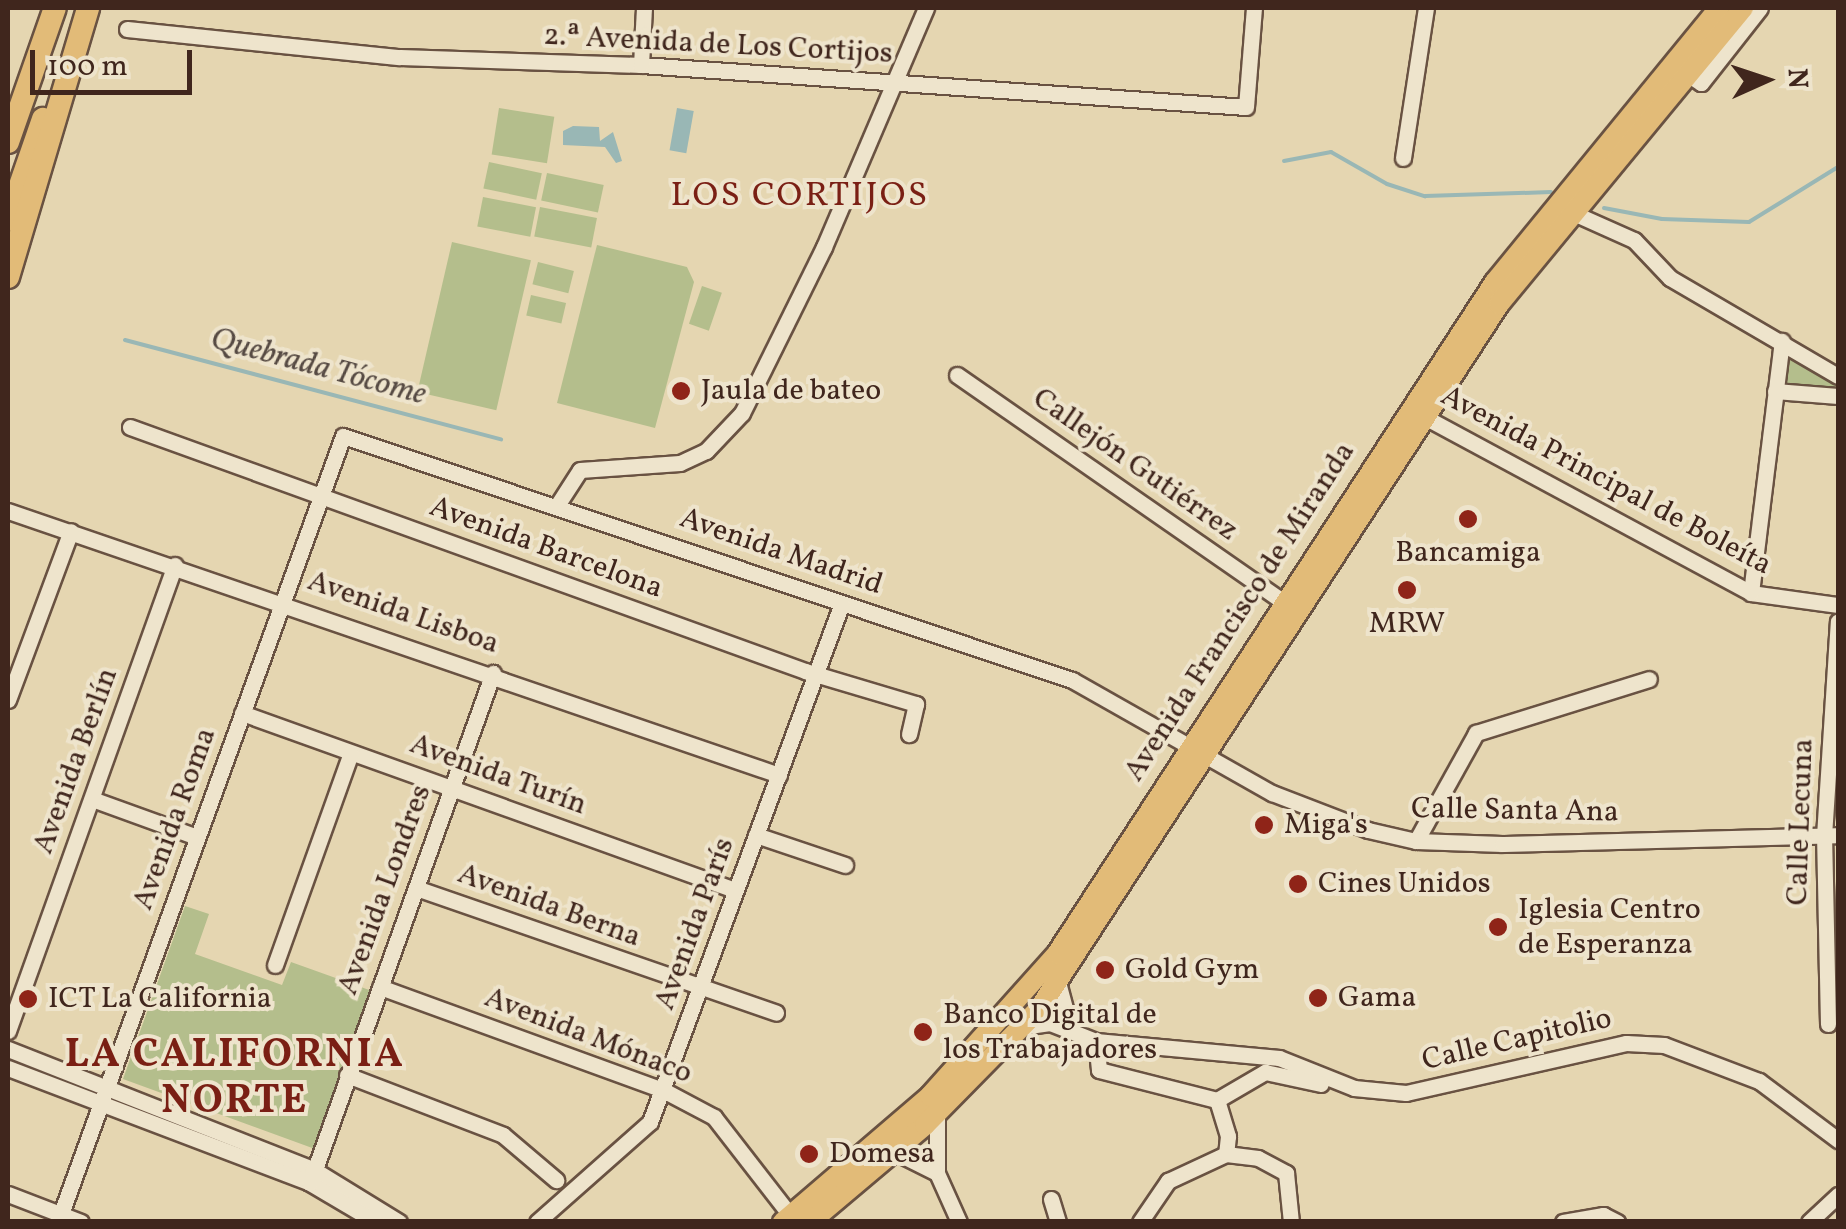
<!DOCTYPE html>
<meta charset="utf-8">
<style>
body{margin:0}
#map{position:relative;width:1846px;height:1229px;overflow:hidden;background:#e5d6b1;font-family:Vollkorn,serif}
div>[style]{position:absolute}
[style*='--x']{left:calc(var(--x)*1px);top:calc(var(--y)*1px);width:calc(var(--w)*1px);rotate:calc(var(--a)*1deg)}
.green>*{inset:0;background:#b4be8c;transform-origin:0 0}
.water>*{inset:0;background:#99b7b5;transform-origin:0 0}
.stream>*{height:4px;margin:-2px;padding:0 2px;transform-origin:2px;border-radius:2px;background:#99b7b5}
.roads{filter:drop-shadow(2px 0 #695242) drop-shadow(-2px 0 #695242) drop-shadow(0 2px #695242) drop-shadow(0 -2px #695242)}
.minor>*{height:15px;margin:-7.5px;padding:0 7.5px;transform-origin:7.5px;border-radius:7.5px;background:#eee4cc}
.major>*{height:20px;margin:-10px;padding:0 10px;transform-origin:10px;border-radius:10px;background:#e2bb78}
.highway>*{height:22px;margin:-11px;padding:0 11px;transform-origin:11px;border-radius:11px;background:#e2bb78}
.dots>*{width:28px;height:28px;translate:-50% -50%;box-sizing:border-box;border:5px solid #eee4cc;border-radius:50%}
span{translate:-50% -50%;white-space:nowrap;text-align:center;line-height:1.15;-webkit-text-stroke:8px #eee4cc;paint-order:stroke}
.street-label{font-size:30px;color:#40261d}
.poi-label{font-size:30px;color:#40261d}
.left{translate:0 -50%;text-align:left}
.water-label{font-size:32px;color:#564a43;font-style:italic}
.quarter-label{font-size:35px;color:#7a1f14;letter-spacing:2.5px}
.district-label{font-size:40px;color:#7a1f14;font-weight:700;letter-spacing:2.5px}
.frame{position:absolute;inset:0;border:10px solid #40261d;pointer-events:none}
.north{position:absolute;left:1716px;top:30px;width:100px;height:100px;-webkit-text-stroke:8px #eee4cc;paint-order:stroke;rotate:87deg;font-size:28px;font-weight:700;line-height:40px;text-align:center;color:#40261d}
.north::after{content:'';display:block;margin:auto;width:35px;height:45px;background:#40261d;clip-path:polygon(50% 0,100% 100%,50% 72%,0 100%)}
.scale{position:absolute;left:30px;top:50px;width:162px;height:45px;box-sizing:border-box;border:5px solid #40261d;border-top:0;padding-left:12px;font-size:30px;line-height:35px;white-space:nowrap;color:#40261d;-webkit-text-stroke:8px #eee4cc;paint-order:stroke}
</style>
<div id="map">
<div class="green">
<div style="left:499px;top:108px;width:56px;height:47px;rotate:9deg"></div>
<div style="left:489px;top:162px;width:54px;height:27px;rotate:12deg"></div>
<div style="left:547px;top:173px;width:58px;height:28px;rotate:12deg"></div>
<div style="left:483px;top:197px;width:54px;height:30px;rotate:11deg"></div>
<div style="left:540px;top:207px;width:58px;height:30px;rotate:11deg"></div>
<div style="left:452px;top:242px;width:81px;height:154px;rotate:13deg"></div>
<div style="clip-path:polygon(597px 245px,687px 267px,694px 282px,655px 428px,557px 403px)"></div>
<div style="left:538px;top:262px;width:37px;height:23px;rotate:14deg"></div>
<div style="left:702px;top:286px;width:21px;height:40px;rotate:19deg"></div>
<div style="left:531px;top:295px;width:36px;height:21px;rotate:13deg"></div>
<div style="clip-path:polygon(1785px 351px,1834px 380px,1838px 392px,1782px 386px)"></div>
<div style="clip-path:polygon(185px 906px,209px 914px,195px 954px,282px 985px,291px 962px,372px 991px,315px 1149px,123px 1079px)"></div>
</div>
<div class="water">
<div style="left:677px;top:108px;width:17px;height:43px;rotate:10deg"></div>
<div style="clip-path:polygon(573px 126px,599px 127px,600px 141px,613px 132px,622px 161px,616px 163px,605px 147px,563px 145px,563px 131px)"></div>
</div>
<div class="stream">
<div style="--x:1284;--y:161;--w:48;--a:-10.8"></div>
<div style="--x:1331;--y:152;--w:64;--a:29.7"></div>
<div style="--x:1387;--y:184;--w:40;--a:18"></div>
<div style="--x:1425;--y:196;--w:126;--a:-1.8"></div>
<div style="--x:1604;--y:208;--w:59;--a:10.7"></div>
<div style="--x:1662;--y:219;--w:87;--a:2"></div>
<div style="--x:1749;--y:222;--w:105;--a:-31.7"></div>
<div style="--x:125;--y:340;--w:389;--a:14.8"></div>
</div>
<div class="roads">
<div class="minor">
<div style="--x:127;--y:29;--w:274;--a:5.9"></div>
<div style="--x:400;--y:57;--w:241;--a:1.9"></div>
<div style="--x:641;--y:65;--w:606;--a:3.97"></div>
<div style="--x:1246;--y:107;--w:99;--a:-85.4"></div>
<div style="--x:641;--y:65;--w:57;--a:-87"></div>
<div style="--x:1686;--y:73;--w:18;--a:34"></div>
<div style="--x:1701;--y:83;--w:95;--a:-51.8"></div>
<div style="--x:1403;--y:158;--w:152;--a:-81.3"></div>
<div style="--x:1571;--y:212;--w:69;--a:24"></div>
<div style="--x:1634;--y:240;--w:52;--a:46.5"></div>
<div style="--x:1670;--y:278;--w:194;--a:30.3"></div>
<div style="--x:957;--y:375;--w:396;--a:34.8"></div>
<div style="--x:1775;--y:391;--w:63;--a:4.5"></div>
<div style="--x:1417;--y:413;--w:379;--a:28.3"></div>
<div style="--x:1751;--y:593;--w:88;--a:7.9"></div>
<div style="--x:130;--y:427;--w:718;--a:19.87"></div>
<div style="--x:805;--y:671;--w:116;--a:16.6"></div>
<div style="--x:916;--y:704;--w:31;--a:103"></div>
<div style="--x:558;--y:504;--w:40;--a:-57.1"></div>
<div style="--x:580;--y:470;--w:100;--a:-4"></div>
<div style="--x:680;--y:463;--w:29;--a:-25"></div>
<div style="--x:706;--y:451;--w:52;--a:-46.5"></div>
<div style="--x:742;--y:413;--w:185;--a:-63.7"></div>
<div style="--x:824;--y:247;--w:260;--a:-66.9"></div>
<div style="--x:8;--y:511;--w:815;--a:18.9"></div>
<div style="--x:1751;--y:593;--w:254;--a:-83"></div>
<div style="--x:8;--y:700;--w:180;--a:-69.6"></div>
<div style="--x:242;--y:713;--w:524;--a:19.75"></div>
<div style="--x:92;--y:799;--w:112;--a:19.9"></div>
<div style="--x:756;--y:835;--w:94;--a:18.6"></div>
<div style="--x:1416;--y:841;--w:124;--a:-60.9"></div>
<div style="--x:1476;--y:733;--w:181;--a:-17.3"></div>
<div style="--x:416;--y:888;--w:381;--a:19.1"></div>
<div style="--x:275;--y:965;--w:225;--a:-70.3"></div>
<div style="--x:1058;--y:982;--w:51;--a:75.1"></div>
<div style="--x:380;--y:987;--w:301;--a:20"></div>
<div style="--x:663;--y:1090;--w:58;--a:27.9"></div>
<div style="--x:714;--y:1117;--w:124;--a:52.2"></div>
<div style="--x:1828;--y:1024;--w:188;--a:-91.2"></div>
<div style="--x:1824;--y:836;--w:215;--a:-86.3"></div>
<div style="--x:1022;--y:1027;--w:28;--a:-8"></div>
<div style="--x:1050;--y:1023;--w:49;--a:21.4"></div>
<div style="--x:1096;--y:1041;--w:184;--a:5.3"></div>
<div style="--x:1279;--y:1058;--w:81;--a:21.8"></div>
<div style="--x:1354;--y:1088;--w:52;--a:5.5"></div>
<div style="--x:1406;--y:1093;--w:226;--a:-12.8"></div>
<div style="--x:1626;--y:1043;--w:38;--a:3"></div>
<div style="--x:1664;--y:1045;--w:102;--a:20.8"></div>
<div style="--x:1759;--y:1081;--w:99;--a:36.8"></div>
<div style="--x:8;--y:1031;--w:495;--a:-70.3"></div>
<div style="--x:1096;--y:1041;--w:29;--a:84"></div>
<div style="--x:1099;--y:1070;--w:122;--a:14.3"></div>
<div style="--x:1217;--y:1100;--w:56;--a:-30.3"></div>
<div style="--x:1265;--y:1072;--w:57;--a:12.1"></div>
<div style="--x:8;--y:1049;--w:328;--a:21.5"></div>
<div style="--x:313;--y:1169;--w:101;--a:31.6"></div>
<div style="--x:8;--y:1068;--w:323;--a:20.8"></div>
<div style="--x:310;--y:1183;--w:77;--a:30.6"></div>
<div style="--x:347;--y:1075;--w:167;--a:21"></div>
<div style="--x:503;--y:1135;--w:70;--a:40.3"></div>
<div style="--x:1217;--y:1100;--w:38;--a:73"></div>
<div style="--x:1228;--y:1136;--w:18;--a:96"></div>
<div style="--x:937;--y:1115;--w:58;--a:90"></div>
<div style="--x:937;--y:1173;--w:54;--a:65.8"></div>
<div style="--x:887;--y:1148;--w:56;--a:26.6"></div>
<div style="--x:310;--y:1183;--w:542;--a:-70.26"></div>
<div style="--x:8;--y:1194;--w:78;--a:21"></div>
<div style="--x:1051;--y:1199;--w:24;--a:73"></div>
<div style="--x:58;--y:1222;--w:836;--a:-70.07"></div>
<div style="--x:343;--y:436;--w:769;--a:18.51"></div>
<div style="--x:1072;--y:680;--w:230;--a:29.5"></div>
<div style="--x:1272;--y:793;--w:103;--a:21.1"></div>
<div style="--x:1368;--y:830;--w:49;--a:12.9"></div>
<div style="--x:1416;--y:841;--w:86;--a:2"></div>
<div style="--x:1502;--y:844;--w:336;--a:-1.5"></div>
<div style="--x:537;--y:1222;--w:151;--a:-41.5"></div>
<div style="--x:650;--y:1122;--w:553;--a:-69.7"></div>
<div style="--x:1140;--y:1222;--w:50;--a:-55.7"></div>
<div style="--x:1168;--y:1181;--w:64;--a:-25"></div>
<div style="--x:1226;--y:1154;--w:32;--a:7"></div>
<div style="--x:1258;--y:1158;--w:32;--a:28"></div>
<div style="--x:1286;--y:1173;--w:49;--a:84.2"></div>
<div style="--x:1563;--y:1222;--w:41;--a:-9.9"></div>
<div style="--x:1603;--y:1215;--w:16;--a:27"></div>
<div style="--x:1809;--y:1222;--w:40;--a:-43"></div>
</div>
<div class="major">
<div style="--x:783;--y:1222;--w:194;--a:-40.6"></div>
<div style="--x:930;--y:1096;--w:191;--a:-48.2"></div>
<div style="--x:1057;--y:954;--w:802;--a:-56.9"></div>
<div style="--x:1495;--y:282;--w:354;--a:-50.7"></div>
<div style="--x:810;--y:1222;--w:150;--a:-40.1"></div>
<div style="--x:925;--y:1125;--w:163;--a:-45.5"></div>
<div style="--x:1039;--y:1009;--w:842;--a:-56.88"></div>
<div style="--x:1499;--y:304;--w:384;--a:-50.5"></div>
</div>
<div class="highway">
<div style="--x:8;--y:142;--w:142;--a:-70.7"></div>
<div style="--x:8;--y:220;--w:107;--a:-70.9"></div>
<div style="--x:8;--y:277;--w:281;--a:-73.4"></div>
</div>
</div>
<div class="dots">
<div style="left:681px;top:391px;background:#8f2418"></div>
<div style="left:1468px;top:519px;background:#8f2418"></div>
<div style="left:1407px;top:590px;background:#8f2418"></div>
<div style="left:1264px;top:825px;background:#8f2418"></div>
<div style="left:1298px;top:884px;background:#8f2418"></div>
<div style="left:1498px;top:927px;background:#8f2418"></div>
<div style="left:1105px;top:970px;background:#8f2418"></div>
<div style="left:1318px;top:998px;background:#8f2418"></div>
<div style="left:28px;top:999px;background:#8f2418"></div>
<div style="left:923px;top:1032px;background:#8f2418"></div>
<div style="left:809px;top:1154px;background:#8f2418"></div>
</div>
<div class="street-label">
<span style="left:718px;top:45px;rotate:3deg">2.ª Avenida de Los Cortijos</span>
<span style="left:1135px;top:465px;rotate:35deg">Callejón Gutiérrez</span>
<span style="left:1606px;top:481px;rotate:28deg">Avenida Principal de Boleíta</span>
<span style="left:546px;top:548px;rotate:20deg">Avenida Barcelona</span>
<span style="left:781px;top:552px;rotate:19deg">Avenida Madrid</span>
<span style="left:1240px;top:612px;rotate:-57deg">Avenida Francisco de Miranda</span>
<span style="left:403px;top:613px;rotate:19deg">Avenida Lisboa</span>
<span style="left:76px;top:761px;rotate:-70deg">Avenida Berlín</span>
<span style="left:498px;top:775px;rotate:20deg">Avenida Turín</span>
<span style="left:1515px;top:811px;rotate:1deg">Calle Santa Ana</span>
<span style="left:175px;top:819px;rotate:-70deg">Avenida Roma</span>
<span style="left:1801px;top:822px;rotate:-88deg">Calle Lecuna</span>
<span style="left:385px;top:890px;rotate:-70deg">Avenida Londres</span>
<span style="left:549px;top:906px;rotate:20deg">Avenida Berna</span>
<span style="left:695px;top:924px;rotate:-70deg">Avenida París</span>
<span style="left:588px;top:1036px;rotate:21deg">Avenida Mónaco</span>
<span style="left:1517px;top:1040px;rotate:-13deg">Calle Capitolio</span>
</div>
<div class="poi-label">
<span class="left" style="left:701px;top:391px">Jaula de bateo</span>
<span style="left:1468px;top:553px">Bancamiga</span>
<span style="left:1407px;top:624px">MRW</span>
<span class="left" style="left:1284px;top:825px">Miga's</span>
<span class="left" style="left:1318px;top:884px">Cines Unidos</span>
<span class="left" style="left:1518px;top:927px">Iglesia Centro<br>de Esperanza</span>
<span class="left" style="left:1125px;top:970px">Gold Gym</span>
<span class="left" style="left:1338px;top:998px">Gama</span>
<span class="left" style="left:48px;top:999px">ICT La California</span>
<span class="left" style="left:943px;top:1032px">Banco Digital de<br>los Trabajadores</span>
<span class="left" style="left:829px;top:1154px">Domesa</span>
</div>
<div class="water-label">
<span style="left:318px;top:368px;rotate:15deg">Quebrada Tócome</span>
</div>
<div class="quarter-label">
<span style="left:800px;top:196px">LOS CORTIJOS</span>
</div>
<div class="district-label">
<span style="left:235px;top:1079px">LA CALIFORNIA<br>NORTE</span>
</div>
<div class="frame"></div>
<div class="north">N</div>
<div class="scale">100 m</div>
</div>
